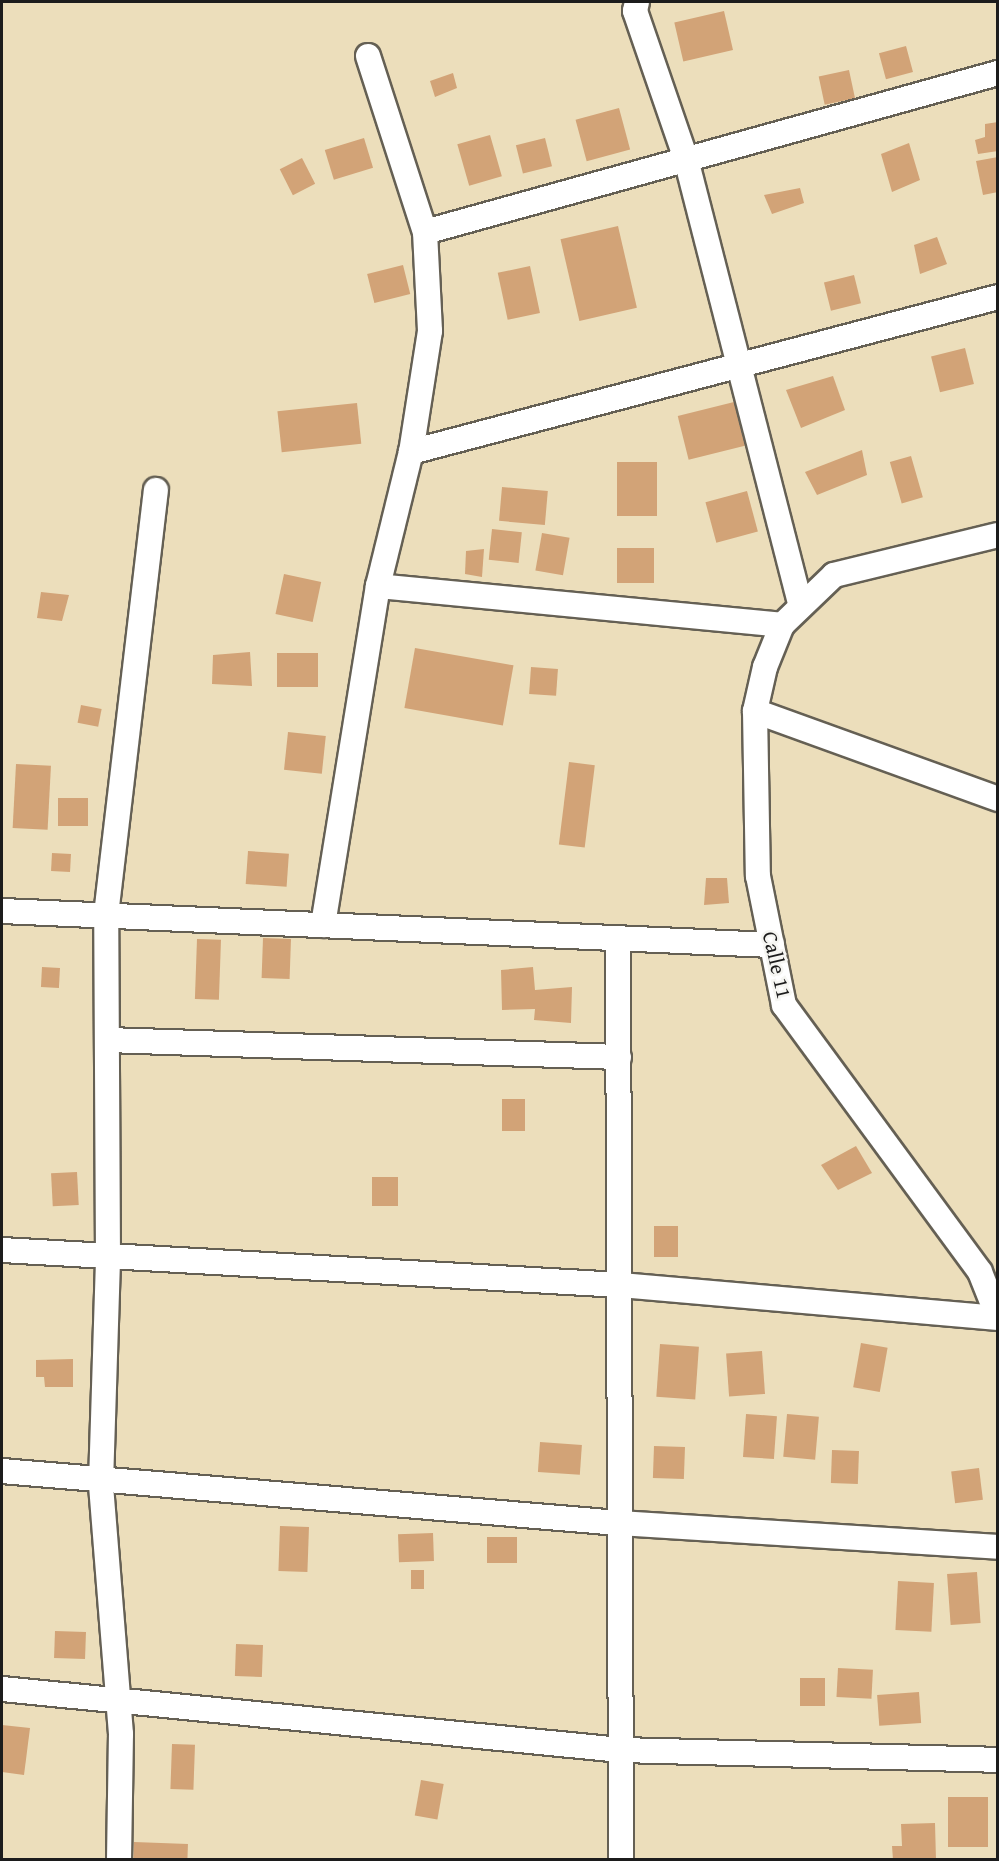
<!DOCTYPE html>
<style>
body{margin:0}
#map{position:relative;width:999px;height:1861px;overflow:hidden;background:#ecdebb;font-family:"Gentium Book Plus",serif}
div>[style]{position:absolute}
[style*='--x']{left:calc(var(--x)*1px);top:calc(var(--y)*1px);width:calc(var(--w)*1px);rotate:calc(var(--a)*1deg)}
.building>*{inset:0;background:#d2a377;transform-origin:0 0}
.roads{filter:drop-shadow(2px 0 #656054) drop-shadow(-2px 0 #656054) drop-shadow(0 2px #656054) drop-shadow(0 -2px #656054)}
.minor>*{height:24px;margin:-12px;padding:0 12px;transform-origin:12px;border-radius:12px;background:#fff}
span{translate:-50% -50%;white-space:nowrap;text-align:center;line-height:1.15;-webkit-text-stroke:5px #f6f6f2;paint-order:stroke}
.street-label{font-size:21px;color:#1c1c1c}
.frame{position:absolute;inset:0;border:3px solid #1c1c1c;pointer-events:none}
</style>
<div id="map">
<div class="building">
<div style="left:724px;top:11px;width:40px;height:51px;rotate:77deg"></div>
<div style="left:906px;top:46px;width:27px;height:28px;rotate:75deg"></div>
<div style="left:849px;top:70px;width:29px;height:31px;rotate:78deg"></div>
<div style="clip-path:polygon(453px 73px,457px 88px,435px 97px,430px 81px)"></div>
<div style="left:619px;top:108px;width:43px;height:45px;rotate:75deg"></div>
<div style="clip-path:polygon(998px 122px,998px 151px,978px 154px,975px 140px,985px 137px,985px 124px)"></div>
<div style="left:490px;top:135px;width:43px;height:34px;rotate:74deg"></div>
<div style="left:364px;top:138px;width:31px;height:41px;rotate:73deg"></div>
<div style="left:545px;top:138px;width:29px;height:30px;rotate:76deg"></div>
<div style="clip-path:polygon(909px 143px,920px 180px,892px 192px,881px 154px)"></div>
<div style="clip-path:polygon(998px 157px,998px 192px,983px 195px,976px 161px)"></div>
<div style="left:302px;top:158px;width:29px;height:25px;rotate:63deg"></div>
<div style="clip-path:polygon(800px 188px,804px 203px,772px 214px,764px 195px)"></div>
<div style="left:618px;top:226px;width:84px;height:59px;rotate:77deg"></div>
<div style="clip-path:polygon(937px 237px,947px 264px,920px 274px,914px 245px)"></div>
<div style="left:403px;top:265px;width:30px;height:37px;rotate:76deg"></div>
<div style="left:530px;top:266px;width:48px;height:33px;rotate:78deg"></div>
<div style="left:854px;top:275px;width:29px;height:31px;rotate:76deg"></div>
<div style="left:965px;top:348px;width:37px;height:35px;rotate:76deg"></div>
<div style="clip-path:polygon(833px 376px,845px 410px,801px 428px,786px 390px)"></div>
<div style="left:734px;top:402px;width:45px;height:58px;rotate:76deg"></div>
<div style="left:357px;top:403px;width:41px;height:80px;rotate:84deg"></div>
<div style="clip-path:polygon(862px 450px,867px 475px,817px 495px,805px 472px)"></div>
<div style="left:911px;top:456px;width:43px;height:22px;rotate:74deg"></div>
<div style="left:617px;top:462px;width:40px;height:54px"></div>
<div style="left:502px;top:487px;width:46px;height:34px;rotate:5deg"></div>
<div style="left:747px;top:491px;width:42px;height:43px;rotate:75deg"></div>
<div style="left:492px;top:529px;width:30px;height:31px;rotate:6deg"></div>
<div style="left:542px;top:533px;width:28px;height:38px;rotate:10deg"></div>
<div style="left:617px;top:548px;width:37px;height:35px"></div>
<div style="clip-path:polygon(484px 549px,482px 577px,465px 574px,466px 551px)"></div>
<div style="left:284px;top:574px;width:38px;height:41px;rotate:12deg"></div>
<div style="clip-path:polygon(41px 592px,69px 595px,62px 621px,37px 618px)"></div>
<div style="left:415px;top:648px;width:100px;height:61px;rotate:10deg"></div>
<div style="clip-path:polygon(250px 652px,252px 686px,212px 684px,213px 655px)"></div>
<div style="left:277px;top:653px;width:41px;height:34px"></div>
<div style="left:531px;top:667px;width:27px;height:27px;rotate:4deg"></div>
<div style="left:81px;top:705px;width:21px;height:18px;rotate:11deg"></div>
<div style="left:288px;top:732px;width:38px;height:38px;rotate:6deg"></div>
<div style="left:569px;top:762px;width:26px;height:83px;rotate:7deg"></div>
<div style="left:16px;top:764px;width:35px;height:64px;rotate:3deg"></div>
<div style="left:88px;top:798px;width:28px;height:30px;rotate:90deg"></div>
<div style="left:248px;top:851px;width:41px;height:33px;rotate:4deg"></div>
<div style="left:52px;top:853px;width:19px;height:18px;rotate:3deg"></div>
<div style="clip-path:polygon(706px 878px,727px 878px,729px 903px,704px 905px)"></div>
<div style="left:263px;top:938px;width:28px;height:40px;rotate:2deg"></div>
<div style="left:197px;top:939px;width:24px;height:60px;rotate:2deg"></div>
<div style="left:42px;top:967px;width:18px;height:20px;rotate:3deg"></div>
<div style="clip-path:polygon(533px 967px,535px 990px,572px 987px,571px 1023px,534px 1020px,535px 1009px,502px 1010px,501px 970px)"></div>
<div style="left:525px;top:1099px;width:32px;height:23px;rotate:90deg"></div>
<div style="clip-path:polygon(856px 1146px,872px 1173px,838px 1190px,821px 1165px)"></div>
<div style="left:77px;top:1172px;width:33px;height:26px;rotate:87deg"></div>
<div style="left:398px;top:1177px;width:29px;height:26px;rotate:90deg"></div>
<div style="left:678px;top:1226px;width:31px;height:24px;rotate:90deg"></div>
<div style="left:861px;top:1343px;width:27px;height:45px;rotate:10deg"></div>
<div style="left:660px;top:1344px;width:39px;height:53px;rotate:4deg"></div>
<div style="left:762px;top:1351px;width:43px;height:36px;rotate:86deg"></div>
<div style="clip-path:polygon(73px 1359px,73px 1387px,45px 1387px,44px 1377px,36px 1377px,36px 1360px)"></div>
<div style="left:746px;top:1414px;width:31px;height:43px;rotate:4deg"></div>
<div style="left:787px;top:1414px;width:32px;height:43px;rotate:5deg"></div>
<div style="left:540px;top:1442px;width:42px;height:30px;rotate:4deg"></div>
<div style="left:654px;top:1446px;width:31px;height:32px;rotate:2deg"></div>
<div style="left:832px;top:1450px;width:27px;height:33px;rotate:2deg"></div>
<div style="left:979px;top:1468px;width:32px;height:28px;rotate:83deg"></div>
<div style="left:280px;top:1526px;width:29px;height:45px;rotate:2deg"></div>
<div style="left:433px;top:1533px;width:28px;height:35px;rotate:88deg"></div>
<div style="left:487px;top:1537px;width:30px;height:26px"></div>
<div style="left:411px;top:1570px;width:13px;height:19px"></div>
<div style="left:977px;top:1572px;width:51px;height:30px;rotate:86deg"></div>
<div style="left:898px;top:1581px;width:36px;height:49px;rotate:3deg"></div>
<div style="left:55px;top:1631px;width:31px;height:27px;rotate:2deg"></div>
<div style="left:236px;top:1644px;width:27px;height:32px;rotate:2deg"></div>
<div style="left:838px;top:1668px;width:35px;height:29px;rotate:3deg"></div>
<div style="left:800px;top:1678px;width:25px;height:28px"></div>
<div style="left:919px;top:1692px;width:31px;height:42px;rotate:86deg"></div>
<div style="clip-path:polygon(2px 1725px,30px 1728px,24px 1775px,2px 1772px)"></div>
<div style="left:172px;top:1744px;width:23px;height:45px;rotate:2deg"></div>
<div style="left:421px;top:1780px;width:23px;height:36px;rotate:10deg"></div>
<div style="left:948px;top:1797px;width:40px;height:50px"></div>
<div style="clip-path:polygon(935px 1823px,936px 1860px,893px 1860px,892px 1846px,902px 1846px,901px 1824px)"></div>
<div style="left:134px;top:1842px;width:54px;height:18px;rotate:2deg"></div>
</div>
<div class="roads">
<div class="minor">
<div style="--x:637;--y:2;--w:9;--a:103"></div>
<div style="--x:635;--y:11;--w:157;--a:71"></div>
<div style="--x:686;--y:159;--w:457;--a:75.6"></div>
<div style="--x:368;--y:56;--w:185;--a:72.1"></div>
<div style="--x:425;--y:232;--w:99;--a:87.1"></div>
<div style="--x:430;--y:331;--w:122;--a:98.9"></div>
<div style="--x:425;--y:232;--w:595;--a:-15.51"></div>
<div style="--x:998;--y:535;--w:169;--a:166.3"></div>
<div style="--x:834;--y:575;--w:72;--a:136.1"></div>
<div style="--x:782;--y:625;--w:45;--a:112"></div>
<div style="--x:765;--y:667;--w:45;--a:102.8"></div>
<div style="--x:755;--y:711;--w:165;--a:89"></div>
<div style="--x:758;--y:876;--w:132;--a:78.6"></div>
<div style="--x:784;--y:1005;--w:331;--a:53.7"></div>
<div style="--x:980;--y:1272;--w:48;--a:68.2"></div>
<div style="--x:378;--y:586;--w:406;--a:5.5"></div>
<div style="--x:755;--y:711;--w:258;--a:19.9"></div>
<div style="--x:2;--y:911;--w:771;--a:2.53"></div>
<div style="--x:323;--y:925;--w:343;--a:-80.8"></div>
<div style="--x:378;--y:586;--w:138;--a:-76.2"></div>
<div style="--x:411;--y:452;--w:607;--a:-14.79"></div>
<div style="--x:618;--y:939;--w:921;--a:89.81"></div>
<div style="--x:107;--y:1040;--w:512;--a:1.9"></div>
<div style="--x:2;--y:1250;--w:620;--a:3.24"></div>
<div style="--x:621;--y:1285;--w:378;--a:5"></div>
<div style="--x:2;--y:1471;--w:619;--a:4.82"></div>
<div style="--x:619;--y:1523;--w:380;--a:3.6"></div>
<div style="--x:2;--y:1689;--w:622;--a:5.63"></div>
<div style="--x:621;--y:1750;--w:377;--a:1.5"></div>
<div style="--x:119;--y:1860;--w:126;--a:-89.1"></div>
<div style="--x:121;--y:1734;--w:252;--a:-94.6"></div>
<div style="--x:101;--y:1483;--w:225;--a:-88.2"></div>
<div style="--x:108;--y:1258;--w:343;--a:-90.3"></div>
<div style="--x:106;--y:915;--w:428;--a:-83.3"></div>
</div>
</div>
<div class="street-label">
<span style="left:777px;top:965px;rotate:77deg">Calle 11</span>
</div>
<div class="frame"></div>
</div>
